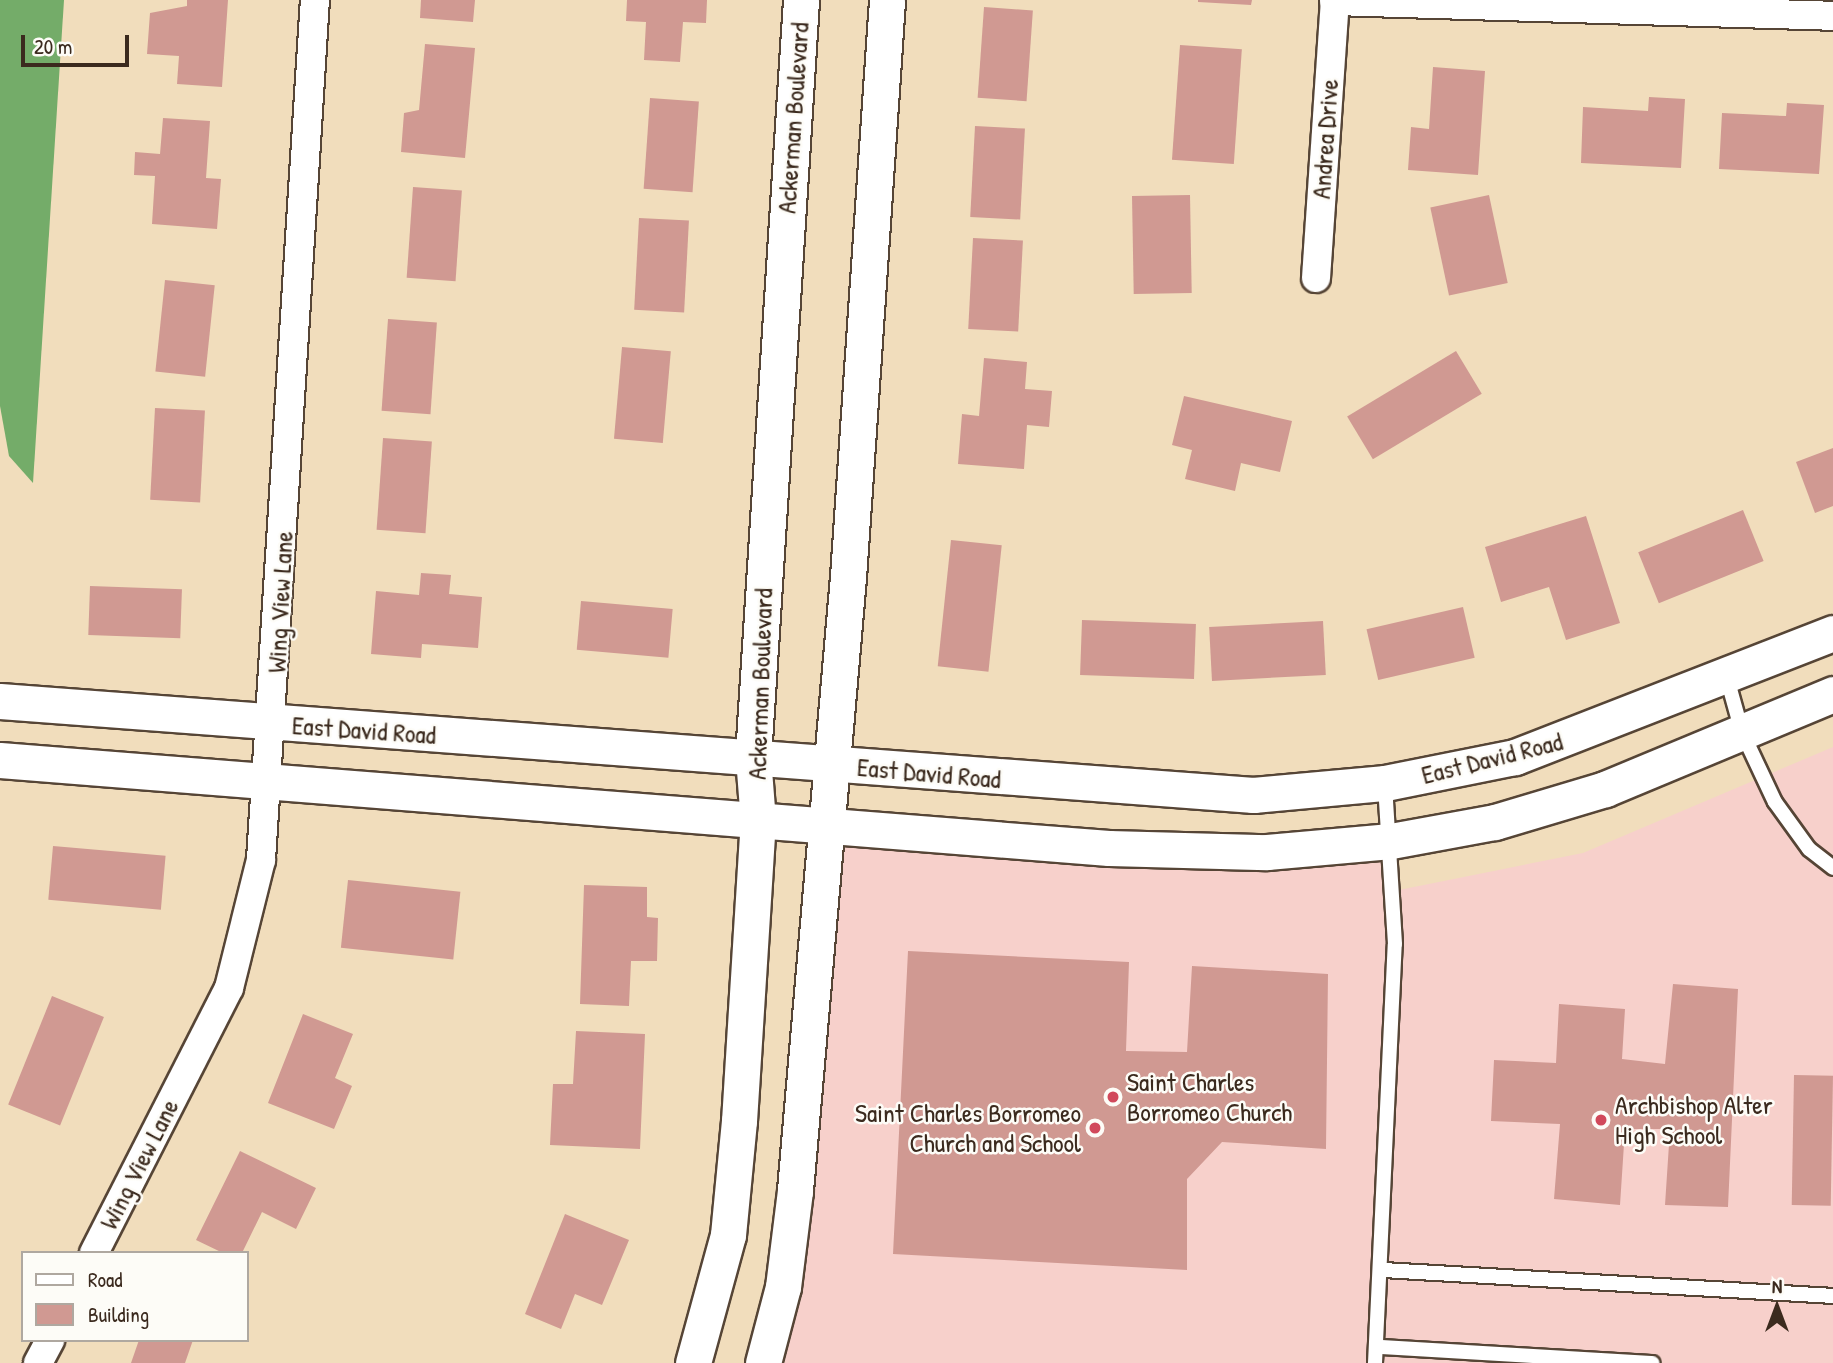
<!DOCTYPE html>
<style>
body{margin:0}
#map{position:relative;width:1833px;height:1363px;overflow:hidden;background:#f1ddbc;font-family:"Patrick Hand",sans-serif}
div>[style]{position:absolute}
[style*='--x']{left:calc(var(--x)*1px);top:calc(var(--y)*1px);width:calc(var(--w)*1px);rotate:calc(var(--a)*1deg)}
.built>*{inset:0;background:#f7d0cb}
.forest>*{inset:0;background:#74ac69}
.building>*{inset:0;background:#d09992;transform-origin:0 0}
.roads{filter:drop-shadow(2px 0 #564536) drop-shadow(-2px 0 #564536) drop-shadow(0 2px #564536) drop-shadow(0 -2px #564536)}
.service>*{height:14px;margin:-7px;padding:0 7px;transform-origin:7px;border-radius:7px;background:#fff}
.minor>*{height:28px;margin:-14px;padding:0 14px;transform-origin:14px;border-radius:14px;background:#fff}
.tertiary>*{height:35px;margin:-17.5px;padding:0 17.5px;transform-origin:17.5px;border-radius:17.5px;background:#fff}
.dots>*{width:19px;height:19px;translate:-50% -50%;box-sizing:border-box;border:4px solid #fdfcf7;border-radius:50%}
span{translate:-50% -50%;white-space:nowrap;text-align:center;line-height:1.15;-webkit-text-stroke:5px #fdfcf7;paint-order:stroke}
.street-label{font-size:26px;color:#3b2a1e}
.poi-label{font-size:26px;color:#3b2a1e}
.left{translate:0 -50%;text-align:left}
.right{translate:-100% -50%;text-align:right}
.legend{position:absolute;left:21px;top:1251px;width:228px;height:91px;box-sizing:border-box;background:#fdfcf7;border:2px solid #afa8a0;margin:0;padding:9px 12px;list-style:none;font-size:21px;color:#3b2a1e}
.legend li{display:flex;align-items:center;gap:14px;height:35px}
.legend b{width:35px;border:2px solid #afa8a0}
.north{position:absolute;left:1742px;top:1272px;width:70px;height:70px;-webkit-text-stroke:5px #fdfcf7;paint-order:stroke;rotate:0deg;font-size:19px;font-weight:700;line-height:28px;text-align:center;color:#3b2a1e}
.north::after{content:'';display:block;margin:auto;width:24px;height:32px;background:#3b2a1e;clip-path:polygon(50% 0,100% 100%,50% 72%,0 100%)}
.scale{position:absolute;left:21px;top:35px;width:108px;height:32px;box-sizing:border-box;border:4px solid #3b2a1e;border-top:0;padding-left:9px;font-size:21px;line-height:24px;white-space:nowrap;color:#3b2a1e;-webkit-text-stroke:5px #fdfcf7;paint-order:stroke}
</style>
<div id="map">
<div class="built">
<div style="clip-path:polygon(1833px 747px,1833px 1363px,763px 1363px,823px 825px,1391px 841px,1394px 891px,1583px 853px)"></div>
</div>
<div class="forest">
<div style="clip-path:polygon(0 0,64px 0,33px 483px,9px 456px,0 406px)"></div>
</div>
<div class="building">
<div style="clip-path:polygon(187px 0,228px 0,222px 87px,177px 84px,179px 56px,147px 54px,150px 13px,187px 6px)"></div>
<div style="clip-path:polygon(421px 0,475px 0,473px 22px,420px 18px)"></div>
<div style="clip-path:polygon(627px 0,707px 0,706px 23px,683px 22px,680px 62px,644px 60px,646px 22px,626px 21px)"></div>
<div style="clip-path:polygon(1198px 0,1252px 0,1251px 5px,1198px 2px)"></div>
<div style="left:984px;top:7px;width:49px;height:91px;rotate:4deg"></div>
<div style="clip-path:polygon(425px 44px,475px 48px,465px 158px,401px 152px,404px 113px,419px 110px)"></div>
<div style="left:1180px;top:45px;width:62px;height:115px;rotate:4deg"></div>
<div style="clip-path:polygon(1433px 67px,1485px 71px,1478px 175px,1408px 170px,1411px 127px,1429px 129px)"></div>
<div style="clip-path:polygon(1649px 97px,1685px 99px,1681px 168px,1581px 163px,1583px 107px,1648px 111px)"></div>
<div style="left:650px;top:98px;width:49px;height:91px;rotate:4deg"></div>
<div style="clip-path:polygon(1787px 103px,1824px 105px,1819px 174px,1719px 169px,1722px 113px,1786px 116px)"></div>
<div style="clip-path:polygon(163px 118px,210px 121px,206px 178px,221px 179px,217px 229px,152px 224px,155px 176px,134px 175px,135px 152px,160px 154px)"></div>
<div style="left:975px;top:126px;width:50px;height:91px;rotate:3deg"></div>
<div style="left:413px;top:187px;width:49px;height:91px;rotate:4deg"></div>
<div style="left:1190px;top:195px;width:98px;height:58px;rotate:89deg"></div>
<div style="left:1489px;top:195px;width:90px;height:60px;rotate:78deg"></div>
<div style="left:639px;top:218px;width:50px;height:92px;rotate:3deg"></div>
<div style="left:973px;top:238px;width:50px;height:91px;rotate:3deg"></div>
<div style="left:165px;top:280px;width:50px;height:92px;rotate:6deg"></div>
<div style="left:388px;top:319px;width:49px;height:92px;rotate:4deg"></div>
<div style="left:622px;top:347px;width:49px;height:92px;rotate:5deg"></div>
<div style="left:1456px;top:351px;width:50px;height:127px;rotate:59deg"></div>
<div style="clip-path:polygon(984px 358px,1027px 362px,1025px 389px,1052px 391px,1049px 427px,1027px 425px,1024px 469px,958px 464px,962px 414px,979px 416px)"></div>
<div style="clip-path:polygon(1184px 396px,1292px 421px,1280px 472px,1241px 463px,1235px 491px,1185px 479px,1192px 450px,1172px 445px)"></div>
<div style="left:155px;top:408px;width:50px;height:92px;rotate:3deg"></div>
<div style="left:383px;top:438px;width:49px;height:92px;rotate:4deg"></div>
<div style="clip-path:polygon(1833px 448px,1833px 506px,1815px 513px,1796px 462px)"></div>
<div style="left:1743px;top:510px;width:55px;height:113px;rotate:68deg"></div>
<div style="clip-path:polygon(1586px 516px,1620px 623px,1566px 640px,1549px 587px,1501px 602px,1485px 547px)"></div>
<div style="left:951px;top:540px;width:51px;height:127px;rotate:6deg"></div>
<div style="clip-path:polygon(421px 573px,451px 575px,449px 594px,482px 597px,478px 648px,422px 644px,421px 658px,371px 654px,376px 591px,419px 595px)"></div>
<div style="left:90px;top:586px;width:92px;height:49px;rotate:2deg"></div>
<div style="left:581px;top:601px;width:92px;height:49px;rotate:5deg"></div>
<div style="left:1463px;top:607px;width:52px;height:99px;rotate:77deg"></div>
<div style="left:1082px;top:620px;width:114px;height:55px;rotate:2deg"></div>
<div style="left:1323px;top:621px;width:54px;height:114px;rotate:87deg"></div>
<div style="left:53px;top:846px;width:113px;height:54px;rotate:5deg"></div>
<div style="left:348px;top:880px;width:113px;height:68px;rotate:6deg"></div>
<div style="clip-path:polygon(584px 885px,647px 887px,647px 917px,658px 918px,657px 961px,631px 961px,629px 1006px,580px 1004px)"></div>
<div style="clip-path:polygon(908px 951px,1129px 962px,1126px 1051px,1187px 1052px,1192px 966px,1328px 974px,1326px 1149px,1222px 1142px,1187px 1179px,1187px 1270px,893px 1254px)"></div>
<div style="clip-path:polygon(1673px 984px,1738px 989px,1728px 1207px,1665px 1205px,1670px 1129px,1625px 1129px,1620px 1205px,1554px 1199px,1560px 1124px,1491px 1121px,1494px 1060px,1556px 1063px,1559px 1004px,1625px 1009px,1622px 1059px,1665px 1064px)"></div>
<div style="left:52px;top:996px;width:56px;height:117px;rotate:22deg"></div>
<div style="clip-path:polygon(303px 1014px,353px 1034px,335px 1078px,352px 1086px,334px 1129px,268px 1103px)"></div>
<div style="clip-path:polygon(576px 1031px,645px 1034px,640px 1149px,550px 1145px,553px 1084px,573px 1084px)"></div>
<div style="left:1794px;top:1075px;width:39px;height:130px;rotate:1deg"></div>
<div style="clip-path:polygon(240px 1151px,316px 1188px,296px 1229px,262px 1212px,242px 1253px,223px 1253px,196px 1240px)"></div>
<div style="clip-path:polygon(565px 1214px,629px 1240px,602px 1305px,575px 1294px,561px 1329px,525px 1314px)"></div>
<div style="clip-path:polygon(139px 1340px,193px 1340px,185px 1363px,131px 1363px)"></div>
</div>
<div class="roads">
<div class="service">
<div style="--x:1727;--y:678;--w:56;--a:74.5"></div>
<div style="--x:1742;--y:732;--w:77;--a:64.8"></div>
<div style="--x:1775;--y:802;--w:58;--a:54.1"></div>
<div style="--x:1809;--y:849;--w:31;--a:38"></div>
<div style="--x:1383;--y:1270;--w:451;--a:3.3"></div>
<div style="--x:1380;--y:1347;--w:273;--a:3.4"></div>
<div style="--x:1375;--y:1363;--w:419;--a:-87.3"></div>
<div style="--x:1395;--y:944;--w:160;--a:-93.6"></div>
</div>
<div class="minor">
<div style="--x:1334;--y:1;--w:499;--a:1.7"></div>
<div style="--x:1316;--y:278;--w:279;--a:-86.1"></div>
<div style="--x:94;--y:1253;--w:297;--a:-63"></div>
<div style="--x:229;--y:988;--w:132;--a:-76"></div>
<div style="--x:261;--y:860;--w:862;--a:-86.41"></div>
<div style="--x:38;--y:1363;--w:26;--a:-62"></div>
</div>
<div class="tertiary">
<div style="--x:0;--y:701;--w:1257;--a:4.29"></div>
<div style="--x:1253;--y:795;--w:133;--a:-5.2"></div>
<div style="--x:1385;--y:783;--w:133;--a:-11.3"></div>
<div style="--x:1515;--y:757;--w:341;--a:-21.3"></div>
<div style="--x:0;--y:760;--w:1112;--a:4.54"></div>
<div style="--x:1109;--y:848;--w:158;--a:1.5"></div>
<div style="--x:1267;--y:852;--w:124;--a:-5.1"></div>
<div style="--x:1391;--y:841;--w:106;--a:-10.4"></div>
<div style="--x:1495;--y:822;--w:115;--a:-16.7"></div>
<div style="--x:1605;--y:789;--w:247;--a:-22.6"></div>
<div style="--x:693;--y:1363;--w:133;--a:-74.7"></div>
<div style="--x:728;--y:1235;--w:115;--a:-84.5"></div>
<div style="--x:739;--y:1121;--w:301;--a:-86.4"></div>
<div style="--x:758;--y:821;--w:64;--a:-94.5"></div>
<div style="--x:753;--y:757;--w:759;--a:-86.37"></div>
<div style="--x:763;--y:1363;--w:79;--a:-75.3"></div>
<div style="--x:783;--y:1287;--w:98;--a:-82.9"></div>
<div style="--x:795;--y:1190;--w:615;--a:-85.06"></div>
<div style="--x:848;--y:577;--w:578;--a:-86.13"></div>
</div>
</div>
<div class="dots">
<div style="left:1113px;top:1097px;background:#d1495b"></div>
<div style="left:1601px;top:1120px;background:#d1495b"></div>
<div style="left:1095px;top:1128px;background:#d1495b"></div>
</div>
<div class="street-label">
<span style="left:793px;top:118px;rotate:-86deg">Ackerman Boulevard</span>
<span style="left:1325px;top:139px;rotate:-86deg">Andrea Drive</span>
<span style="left:280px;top:602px;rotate:-87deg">Wing View Lane</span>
<span style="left:760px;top:684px;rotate:-88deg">Ackerman Boulevard</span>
<span style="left:364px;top:730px;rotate:4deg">East David Road</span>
<span style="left:1492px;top:758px;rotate:-14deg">East David Road</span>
<span style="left:929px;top:773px;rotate:5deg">East David Road</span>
<span style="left:139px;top:1164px;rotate:-63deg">Wing View Lane</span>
</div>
<div class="poi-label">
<span class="left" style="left:1127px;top:1097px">Saint Charles<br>Borromeo Church</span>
<span class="left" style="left:1615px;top:1120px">Archbishop Alter<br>High School</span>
<span class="right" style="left:1081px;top:1128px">Saint Charles Borromeo<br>Church and School</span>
</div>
<ul class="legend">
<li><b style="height:9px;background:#fff"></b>Road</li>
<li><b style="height:19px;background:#d09992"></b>Building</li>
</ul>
<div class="north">N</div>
<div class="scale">20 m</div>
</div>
